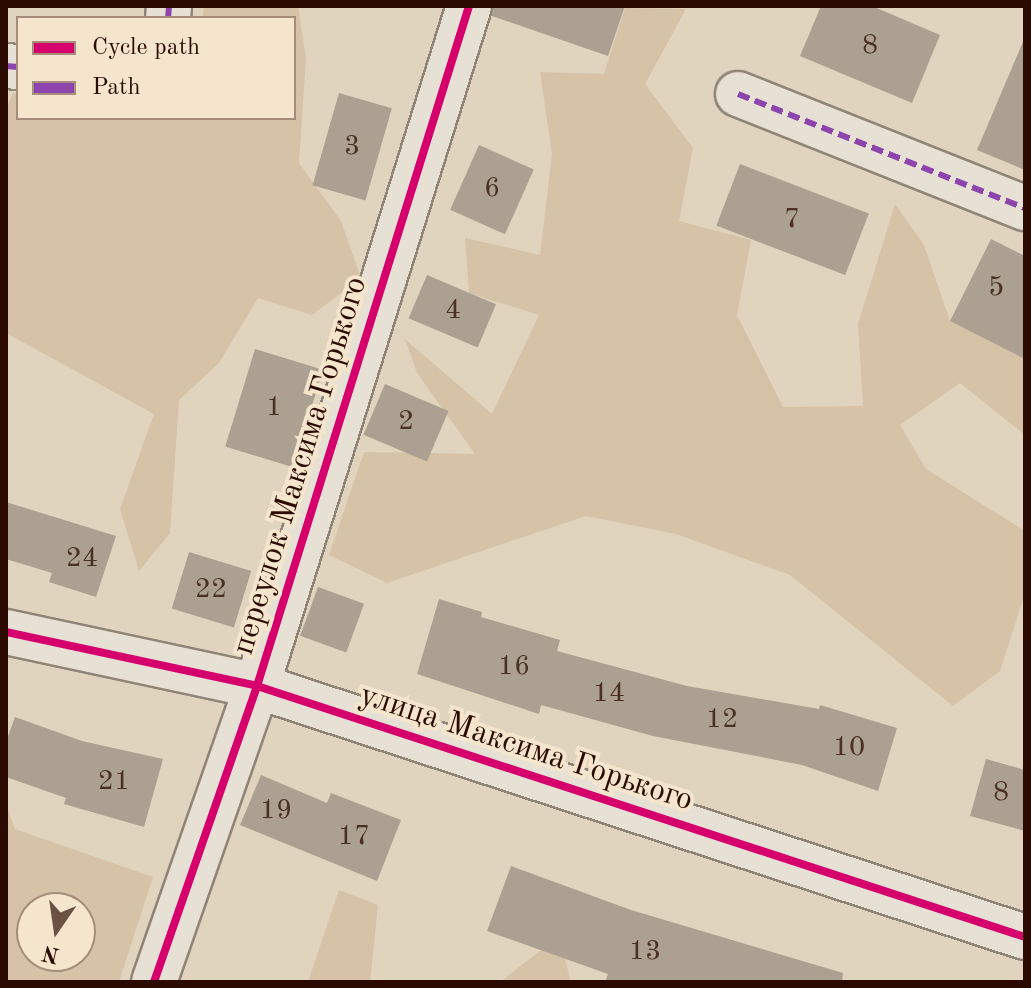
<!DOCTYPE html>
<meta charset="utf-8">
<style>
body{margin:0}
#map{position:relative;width:1031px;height:988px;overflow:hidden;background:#e0d4be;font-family:"Old Standard TT",serif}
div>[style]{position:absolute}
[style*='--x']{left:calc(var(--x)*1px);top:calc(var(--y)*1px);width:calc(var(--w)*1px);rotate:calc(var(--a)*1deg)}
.green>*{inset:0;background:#d6c2a6}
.building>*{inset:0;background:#aba091;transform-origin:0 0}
.roads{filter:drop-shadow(2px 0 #8f8476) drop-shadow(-2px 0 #8f8476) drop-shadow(0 2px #8f8476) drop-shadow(0 -2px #8f8476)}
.minor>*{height:44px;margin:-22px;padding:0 22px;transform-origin:22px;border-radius:22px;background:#e6e0d5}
.quiet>*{height:6px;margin-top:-3px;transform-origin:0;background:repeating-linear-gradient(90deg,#8e44ad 0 12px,transparent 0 18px)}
.cycleway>*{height:8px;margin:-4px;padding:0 4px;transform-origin:4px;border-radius:4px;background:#d6006c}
span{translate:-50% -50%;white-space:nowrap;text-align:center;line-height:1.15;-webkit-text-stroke:8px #f4e5cc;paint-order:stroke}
.number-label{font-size:28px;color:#4b3025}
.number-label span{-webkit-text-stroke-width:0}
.street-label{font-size:32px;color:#2b0b01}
.frame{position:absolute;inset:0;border:8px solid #2b0b01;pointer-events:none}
.legend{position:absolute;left:16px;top:16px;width:280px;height:104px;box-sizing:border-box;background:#f4e5cc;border:2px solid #a48e7b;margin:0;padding:10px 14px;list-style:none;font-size:24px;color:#2b0b01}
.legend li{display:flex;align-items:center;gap:16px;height:40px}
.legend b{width:40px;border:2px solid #a48e7b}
.north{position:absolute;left:16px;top:892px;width:80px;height:80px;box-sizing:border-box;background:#f4e5cc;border:2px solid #a48e7b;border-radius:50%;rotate:193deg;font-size:22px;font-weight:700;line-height:32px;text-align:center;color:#2b0b01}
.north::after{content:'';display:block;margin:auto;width:28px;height:36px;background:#6a5143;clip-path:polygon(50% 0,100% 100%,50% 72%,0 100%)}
</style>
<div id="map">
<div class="green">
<div style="clip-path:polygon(204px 6px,298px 6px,306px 59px,299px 163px,341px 221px,361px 278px,312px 315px,258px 298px,219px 363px,179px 400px,170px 533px,139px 571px,120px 509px,154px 414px,6px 333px,6px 110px,13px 93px,18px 93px,18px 118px,294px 118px,294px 18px,203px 18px)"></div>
<div style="clip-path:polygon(625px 8px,686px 9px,645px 84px,693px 148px,679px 221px,751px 240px,737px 315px,783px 407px,863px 406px,858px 324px,895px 204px,924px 245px,950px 321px,1025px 359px,1025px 435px,960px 383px,900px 425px,926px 469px,1025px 531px,1025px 593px,1000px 671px,953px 706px,790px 575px,676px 534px,586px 516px,387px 583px,329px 555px,364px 452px,475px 454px,417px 373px,405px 339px,492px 414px,539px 315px,469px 293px,465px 238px,540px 255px,552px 154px,540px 72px,604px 74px)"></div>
<div style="clip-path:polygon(evenodd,6px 805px,15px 829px,153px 877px,119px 982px,6px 982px,6px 805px,32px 908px,80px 908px,80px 956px,32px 956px,32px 908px)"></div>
<div style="clip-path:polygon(339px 890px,378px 905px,370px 982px,308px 982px)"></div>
<div style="clip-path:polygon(559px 936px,571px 982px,500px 982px)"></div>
</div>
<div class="building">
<div style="clip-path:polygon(493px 6px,625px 6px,608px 56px,492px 16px)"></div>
<div style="clip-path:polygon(821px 6px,872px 6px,940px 35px,912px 103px,800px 56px)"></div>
<div style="clip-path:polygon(1025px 37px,1025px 170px,977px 150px)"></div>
<div style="left:339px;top:93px;width:55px;height:96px;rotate:16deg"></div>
<div style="left:479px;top:145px;width:60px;height:71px;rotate:24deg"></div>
<div style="left:740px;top:164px;width:138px;height:66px;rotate:21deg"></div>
<div style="clip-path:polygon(991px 239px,1025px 256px,1025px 359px,950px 321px)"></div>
<div style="left:427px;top:275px;width:75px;height:47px;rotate:23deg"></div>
<div style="left:255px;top:349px;width:71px;height:102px;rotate:17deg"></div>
<div style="left:385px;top:384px;width:69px;height:55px;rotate:23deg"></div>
<div style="clip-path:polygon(6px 502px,116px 536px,96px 597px,49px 582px,52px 573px,6px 559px)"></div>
<div style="left:189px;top:552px;width:65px;height:59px;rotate:17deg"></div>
<div style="left:318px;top:587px;width:49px;height:52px;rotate:20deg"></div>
<div style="clip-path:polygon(439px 599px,482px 612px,481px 617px,560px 640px,557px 651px,687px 686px,819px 709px,820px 705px,897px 728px,878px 791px,802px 765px,653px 736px,541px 705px,539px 714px,417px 674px)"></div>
<div style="clip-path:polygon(15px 717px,82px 741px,163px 759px,144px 827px,64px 804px,66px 798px,6px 777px,6px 742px)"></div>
<div style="clip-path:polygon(986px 759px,1025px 770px,1025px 831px,970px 816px)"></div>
<div style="clip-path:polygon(261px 775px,327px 803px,331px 793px,401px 820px,377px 881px,240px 825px)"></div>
<div style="clip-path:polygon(511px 866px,631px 910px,843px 973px,842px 982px,605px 982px,608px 974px,487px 931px)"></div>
</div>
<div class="roads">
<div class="minor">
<div style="--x:168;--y:18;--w:12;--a:-85"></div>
<div style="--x:6;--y:66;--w:12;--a:5"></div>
<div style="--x:738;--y:94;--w:309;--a:21.7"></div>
<div style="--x:6;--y:632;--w:257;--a:12.1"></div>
<div style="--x:257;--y:686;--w:808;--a:18.1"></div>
<div style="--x:154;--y:982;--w:313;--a:-70.8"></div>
<div style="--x:257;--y:686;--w:712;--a:-72.68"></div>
</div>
</div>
<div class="quiet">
<div style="--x:168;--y:18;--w:12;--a:-85"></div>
<div style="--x:6;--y:66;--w:12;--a:5"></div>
<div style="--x:738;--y:94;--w:309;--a:21.7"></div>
</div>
<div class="cycleway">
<div style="--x:6;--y:632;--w:257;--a:12.1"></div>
<div style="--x:257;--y:686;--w:808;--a:18.1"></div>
<div style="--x:154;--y:982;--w:313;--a:-70.8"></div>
<div style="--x:257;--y:686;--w:712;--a:-72.68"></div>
</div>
<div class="number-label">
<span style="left:870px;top:46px">8</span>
<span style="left:352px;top:147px">3</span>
<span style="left:492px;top:189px">6</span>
<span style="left:792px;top:220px">7</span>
<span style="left:996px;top:288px">5</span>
<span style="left:453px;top:311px">4</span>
<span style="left:274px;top:408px">1</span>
<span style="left:406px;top:422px">2</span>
<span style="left:82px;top:559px">24</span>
<span style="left:211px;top:590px">22</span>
<span style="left:514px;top:667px">16</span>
<span style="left:609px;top:694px">14</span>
<span style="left:722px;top:720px">12</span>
<span style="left:849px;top:748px">10</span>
<span style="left:114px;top:782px">21</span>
<span style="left:1001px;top:793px">8</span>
<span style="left:276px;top:811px">19</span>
<span style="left:354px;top:837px">17</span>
<span style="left:645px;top:952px">13</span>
</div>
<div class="street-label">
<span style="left:301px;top:466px;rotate:-73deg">переулок Максима Горького</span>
<span style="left:526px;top:749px;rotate:18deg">улица Максима Горького</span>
</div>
<div class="frame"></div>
<ul class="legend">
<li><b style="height:10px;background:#d6006c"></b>Cycle path</li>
<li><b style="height:10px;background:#8e44ad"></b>Path</li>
</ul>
<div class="north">N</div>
</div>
